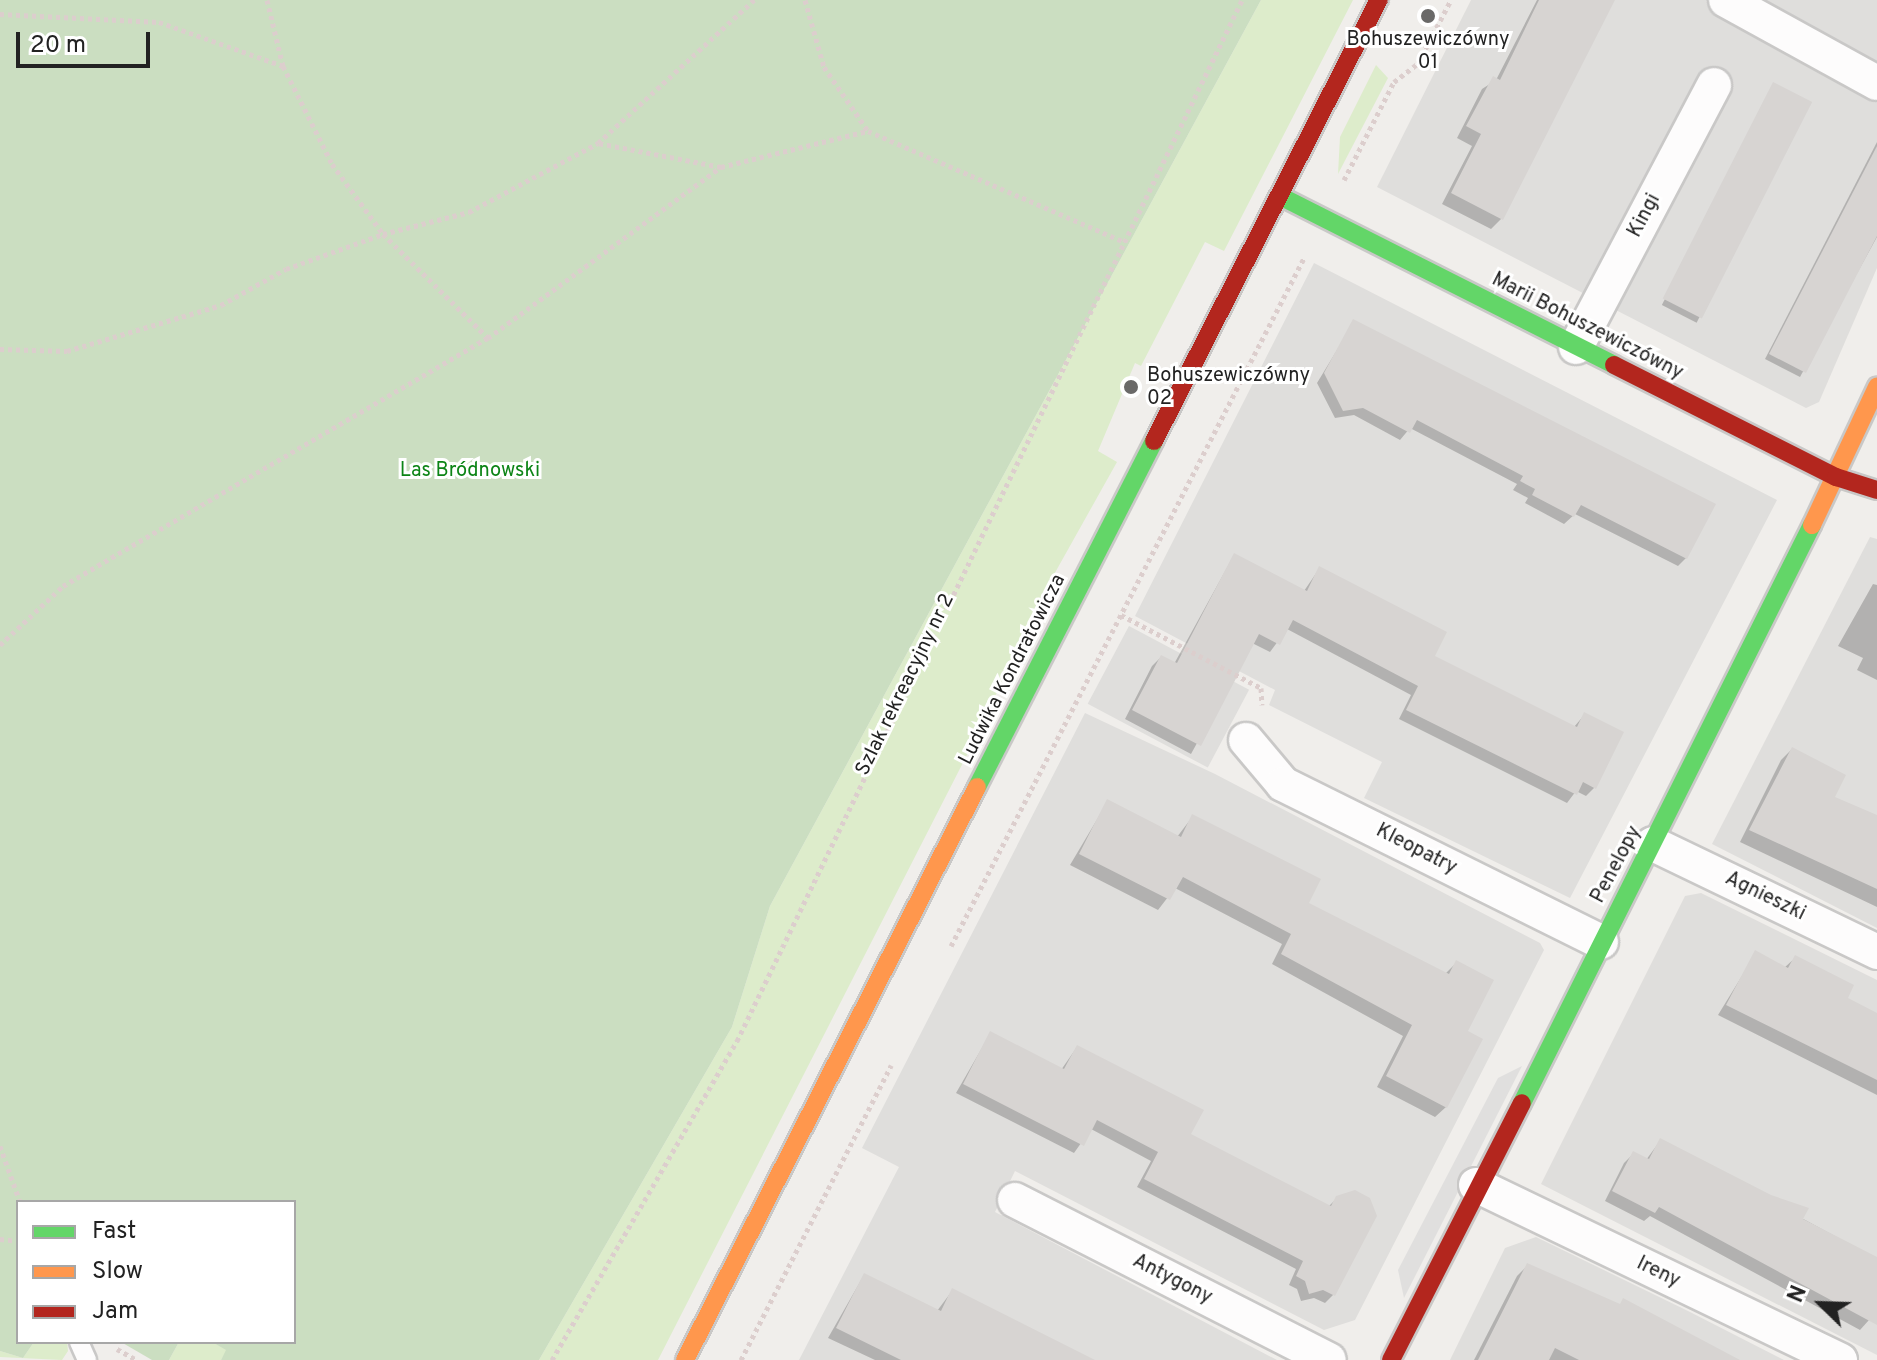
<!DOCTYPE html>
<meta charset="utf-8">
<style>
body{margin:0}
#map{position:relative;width:1877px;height:1360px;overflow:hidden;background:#f0eeeb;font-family:Overpass,sans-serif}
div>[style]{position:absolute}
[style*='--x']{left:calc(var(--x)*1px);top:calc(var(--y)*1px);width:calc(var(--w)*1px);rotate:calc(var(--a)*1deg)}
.residential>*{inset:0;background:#dfdedc;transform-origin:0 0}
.grass>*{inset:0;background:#ddeccb}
.forest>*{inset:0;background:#cbdec1}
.parking>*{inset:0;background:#e0dfde}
.shadow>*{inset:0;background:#0003;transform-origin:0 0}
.building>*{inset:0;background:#d7d4d2;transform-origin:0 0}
.path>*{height:5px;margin-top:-2.5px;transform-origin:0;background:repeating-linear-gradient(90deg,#dccecd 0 4px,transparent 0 8px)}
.roads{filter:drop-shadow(2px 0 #c9c8c7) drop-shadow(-2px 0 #c9c8c7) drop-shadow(0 2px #c9c8c7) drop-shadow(0 -2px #c9c8c7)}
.lane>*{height:18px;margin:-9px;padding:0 9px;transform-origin:9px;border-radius:9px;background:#fdfcfc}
.street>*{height:34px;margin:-17px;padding:0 17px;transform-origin:17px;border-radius:17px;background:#fdfcfc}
.fast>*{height:18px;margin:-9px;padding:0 9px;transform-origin:9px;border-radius:9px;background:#63d668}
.slow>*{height:18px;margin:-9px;padding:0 9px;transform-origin:9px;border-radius:9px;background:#ff974d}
.jam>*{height:18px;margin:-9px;padding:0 9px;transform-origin:9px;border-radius:9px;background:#b3261e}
.dots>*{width:22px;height:22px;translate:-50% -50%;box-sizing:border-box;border:4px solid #fff;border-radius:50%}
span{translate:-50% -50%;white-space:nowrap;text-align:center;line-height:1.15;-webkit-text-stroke:6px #fff;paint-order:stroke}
.poi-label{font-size:20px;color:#222}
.left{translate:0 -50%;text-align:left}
.street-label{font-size:20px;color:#222}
.park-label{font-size:20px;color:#0c8416}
.legend{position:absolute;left:16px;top:1200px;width:280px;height:144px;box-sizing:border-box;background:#fff;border:2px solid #a7a7a7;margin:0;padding:10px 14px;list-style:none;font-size:24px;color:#222}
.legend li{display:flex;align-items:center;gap:16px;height:40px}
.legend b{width:40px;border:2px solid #a7a7a7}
.north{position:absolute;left:1781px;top:1264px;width:80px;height:80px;-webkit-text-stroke:6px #fff;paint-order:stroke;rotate:293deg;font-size:22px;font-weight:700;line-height:32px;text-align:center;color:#222}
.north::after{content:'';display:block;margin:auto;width:28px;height:36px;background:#222;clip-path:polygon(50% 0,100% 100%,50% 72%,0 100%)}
.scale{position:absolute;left:16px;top:32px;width:134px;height:36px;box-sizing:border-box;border:4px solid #222;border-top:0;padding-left:10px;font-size:24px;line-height:28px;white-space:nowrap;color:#222;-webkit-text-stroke:6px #fff;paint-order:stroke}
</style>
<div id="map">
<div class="residential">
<div style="clip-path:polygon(1471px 0,1877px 0,1877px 268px,1819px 402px,1806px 408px,1377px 187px)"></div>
<div style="clip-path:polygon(1314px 263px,1777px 500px,1570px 898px,1364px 798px,1382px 762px,1269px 705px,1275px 690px,1135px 616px)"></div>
<div style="clip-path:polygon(1870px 537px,1877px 539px,1877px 928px,1712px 844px)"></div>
<div style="left:1129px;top:626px;width:136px;height:88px;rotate:28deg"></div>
<div style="clip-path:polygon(1085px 713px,1215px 774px,1540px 943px,1544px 950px,1355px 1320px,1324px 1330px,1015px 1171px,995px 1212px,1277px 1360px,799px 1360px,899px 1167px,862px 1148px)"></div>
<div style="clip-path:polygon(1701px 893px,1877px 980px,1877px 1355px,1541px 1184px,1685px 896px)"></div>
<div style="clip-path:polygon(1536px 1237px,1688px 1311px,1784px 1360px,1450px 1360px,1505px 1248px)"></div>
</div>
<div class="grass">
<div style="clip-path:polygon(1261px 0,1353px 0,1224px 251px,1205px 242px,1141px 366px,1135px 363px,1098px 451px,1117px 462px,1047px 587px,971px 747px,658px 1360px,539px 1360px,732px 1027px,770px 906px)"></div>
<div style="clip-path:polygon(1376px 65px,1388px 78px,1338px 174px,1340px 137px)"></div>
<div style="clip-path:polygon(34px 1342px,67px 1342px,68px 1351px,62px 1360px,0 1357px,0 1351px,23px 1358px)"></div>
<div style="clip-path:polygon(179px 1342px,212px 1342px,227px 1350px,221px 1360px,169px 1360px)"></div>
</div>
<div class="forest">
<div style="clip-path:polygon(0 0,1261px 0,770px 906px,732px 1027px,539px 1360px,221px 1360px,226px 1350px,212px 1342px,294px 1342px,294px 1202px,18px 1202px,18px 1342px,34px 1342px,23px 1358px,0 1351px)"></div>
<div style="clip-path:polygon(121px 1342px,179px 1342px,169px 1360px,152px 1360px)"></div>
</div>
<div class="parking">
<div style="clip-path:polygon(1522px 1066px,1404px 1298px,1398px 1270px,1498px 1078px)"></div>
</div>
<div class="shadow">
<div style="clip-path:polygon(1537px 0,1610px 0,1502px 218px,1491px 229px,1442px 204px,1472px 146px,1457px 138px,1482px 89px,1496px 80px)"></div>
<div style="left:1774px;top:85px;width:39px;height:247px;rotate:27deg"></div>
<div style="clip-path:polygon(1877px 142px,1877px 237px,1800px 377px,1765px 359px)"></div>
<div style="clip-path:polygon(1354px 322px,1686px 558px,1678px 566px,1575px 514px,1564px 524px,1525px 503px,1528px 498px,1513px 490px,1517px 484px,1410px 428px,1400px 440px,1354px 415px,1335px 418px,1317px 383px)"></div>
<div style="clip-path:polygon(1234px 555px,1304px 591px,1319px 569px,1433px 657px,1574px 727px,1585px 714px,1594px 788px,1586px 796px,1576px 791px,1567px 803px,1399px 719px,1411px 695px,1287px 629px,1270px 652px,1252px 643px,1191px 754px,1125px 719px,1152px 666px,1161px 657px,1174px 664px)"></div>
<div style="clip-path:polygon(1873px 584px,1877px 585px,1877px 680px,1857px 670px,1863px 658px,1838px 646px)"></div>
<div style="clip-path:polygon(1792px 749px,1832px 798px,1877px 820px,1877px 907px,1740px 842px,1781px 760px)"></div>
<div style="clip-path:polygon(1108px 801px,1177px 837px,1193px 816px,1307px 904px,1445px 974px,1457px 962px,1466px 1032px,1446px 1107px,1435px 1117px,1377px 1087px,1403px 1036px,1272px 964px,1282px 944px,1175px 888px,1158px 910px,1070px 865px)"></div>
<div style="clip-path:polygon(1756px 953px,1784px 968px,1795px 958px,1845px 999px,1877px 1015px,1877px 1095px,1718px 1015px)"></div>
<div style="clip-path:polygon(990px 1034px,1061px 1070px,1077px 1047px,1188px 1135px,1328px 1207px,1337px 1198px,1333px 1295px,1325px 1303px,1314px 1298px,1301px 1301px,1297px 1289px,1289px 1285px,1296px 1269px,1137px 1187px,1151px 1161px,1091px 1129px,1074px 1153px,956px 1093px)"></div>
<div style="clip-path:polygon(1660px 1141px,1877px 1259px,1877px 1305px,1869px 1320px,1860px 1330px,1650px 1216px,1644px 1221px,1605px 1201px,1624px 1163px,1633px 1154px,1646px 1160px)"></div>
<div style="clip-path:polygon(1528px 1265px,1730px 1360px,1474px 1360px,1517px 1276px)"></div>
<div style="clip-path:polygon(864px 1275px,937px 1311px,952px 1291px,1073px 1360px,875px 1360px,828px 1338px)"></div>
</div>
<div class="building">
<div style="clip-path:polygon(1539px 0,1615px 0,1503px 220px,1451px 193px,1481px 134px,1466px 126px,1493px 76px,1500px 80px)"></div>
<div style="left:1773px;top:82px;width:44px;height:243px;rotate:27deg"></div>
<div style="clip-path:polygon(1877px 146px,1877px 236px,1806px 373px,1769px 354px)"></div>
<div style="clip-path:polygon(1353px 319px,1716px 504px,1687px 559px,1581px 505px,1574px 517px,1532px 495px,1535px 489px,1520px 481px,1523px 476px,1417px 420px,1410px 433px,1363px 408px,1343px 411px,1324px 373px)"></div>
<div style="clip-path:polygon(1234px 553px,1307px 591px,1319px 566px,1447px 632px,1435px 656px,1577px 727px,1584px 712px,1624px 732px,1596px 789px,1583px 782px,1577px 795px,1406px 710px,1418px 686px,1293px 620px,1280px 645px,1259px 634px,1201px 746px,1132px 710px,1161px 655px,1177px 663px)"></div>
<div style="clip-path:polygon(1792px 747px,1846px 775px,1835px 797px,1877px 815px,1877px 889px,1749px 830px)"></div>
<div style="clip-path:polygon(1107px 799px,1181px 837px,1192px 814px,1321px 879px,1309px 903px,1449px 974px,1456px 960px,1494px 980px,1468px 1031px,1483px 1039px,1447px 1108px,1386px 1076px,1412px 1025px,1281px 954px,1291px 934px,1183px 877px,1170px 900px,1079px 854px)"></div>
<div style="clip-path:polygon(1755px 950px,1788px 968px,1795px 955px,1854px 985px,1848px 998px,1877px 1013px,1877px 1080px,1726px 1005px)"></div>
<div style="clip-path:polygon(990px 1031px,1064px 1069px,1077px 1045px,1204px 1110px,1191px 1134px,1331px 1206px,1336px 1196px,1355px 1190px,1370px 1198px,1377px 1216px,1335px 1296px,1323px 1290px,1309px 1294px,1305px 1281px,1296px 1276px,1303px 1261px,1144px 1179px,1158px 1152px,1097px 1120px,1084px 1146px,963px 1084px)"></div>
<div style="clip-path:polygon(1660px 1138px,1771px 1195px,1809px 1208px,1803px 1219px,1877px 1257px,1877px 1325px,1659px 1207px,1655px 1213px,1612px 1191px,1633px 1151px,1649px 1159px)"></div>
<div style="clip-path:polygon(1527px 1263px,1620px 1304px,1623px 1298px,1740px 1360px,1579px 1360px,1555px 1348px,1549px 1360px,1478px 1360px)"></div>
<div style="clip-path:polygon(864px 1273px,941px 1311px,952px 1288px,1095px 1360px,901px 1360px,836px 1328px)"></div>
</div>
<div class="path">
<div style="--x:267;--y:0;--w:68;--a:76.4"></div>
<div style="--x:283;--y:66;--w:110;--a:63.4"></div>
<div style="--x:332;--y:164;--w:87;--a:53.9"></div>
<div style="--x:383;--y:234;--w:89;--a:-14.3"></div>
<div style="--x:469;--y:212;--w:146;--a:-28.1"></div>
<div style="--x:598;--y:143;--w:212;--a:-42.5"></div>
<div style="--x:805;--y:0;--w:70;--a:74.2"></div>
<div style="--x:824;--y:67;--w:78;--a:55.5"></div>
<div style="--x:868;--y:131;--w:277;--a:23.4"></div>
<div style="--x:0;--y:14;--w:159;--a:2.9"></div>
<div style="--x:159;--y:22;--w:132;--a:19.5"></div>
<div style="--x:721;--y:167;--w:151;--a:-13.8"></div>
<div style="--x:1344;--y:180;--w:110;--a:-63"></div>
<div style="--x:1394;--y:82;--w:31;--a:-38"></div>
<div style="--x:1418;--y:63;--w:71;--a:-62.4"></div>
<div style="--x:0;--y:349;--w:67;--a:1.7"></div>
<div style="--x:67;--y:351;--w:161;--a:-16.6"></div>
<div style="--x:221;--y:305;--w:74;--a:-29"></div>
<div style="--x:286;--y:269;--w:103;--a:-19.8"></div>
<div style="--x:383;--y:234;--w:148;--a:44.7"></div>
<div style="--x:1121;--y:615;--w:158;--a:27.5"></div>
<div style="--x:1261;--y:688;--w:17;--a:87"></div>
<div style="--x:0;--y:645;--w:86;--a:-43.1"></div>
<div style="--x:63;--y:586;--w:492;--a:-30.3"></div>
<div style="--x:488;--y:338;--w:289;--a:-36.3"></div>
<div style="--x:721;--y:167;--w:125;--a:-169"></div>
<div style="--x:951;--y:946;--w:773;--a:-62.84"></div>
<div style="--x:0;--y:1146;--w:59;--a:70.3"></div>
<div style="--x:0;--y:1239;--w:18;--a:6"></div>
<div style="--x:117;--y:1349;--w:23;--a:29"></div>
<div style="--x:552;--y:1360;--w:369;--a:-59.9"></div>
<div style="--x:737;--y:1041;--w:1157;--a:-64.12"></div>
<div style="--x:741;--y:1360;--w:331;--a:-63"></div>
</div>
<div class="roads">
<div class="lane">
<div style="--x:79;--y:1342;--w:20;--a:66"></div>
</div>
<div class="street">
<div style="--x:1726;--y:0;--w:172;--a:28.8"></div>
<div style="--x:1576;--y:347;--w:296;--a:-62.2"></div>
<div style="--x:1246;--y:740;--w:57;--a:49.9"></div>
<div style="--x:1283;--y:784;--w:355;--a:26.4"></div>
<div style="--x:1653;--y:844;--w:249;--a:25.7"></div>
<div style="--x:1476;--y:1185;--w:404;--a:25.7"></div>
<div style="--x:1015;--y:1200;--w:352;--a:27"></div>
</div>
<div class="fast">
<div style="--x:1280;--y:196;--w:374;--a:26.8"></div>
<div style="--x:977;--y:787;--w:389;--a:-62.9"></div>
<div style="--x:1522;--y:1103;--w:647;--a:-63.36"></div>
</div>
<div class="slow">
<div style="--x:1812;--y:525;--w:153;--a:-64.8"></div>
<div style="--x:685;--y:1360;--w:643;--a:-63"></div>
</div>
<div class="jam">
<div style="--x:1614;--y:365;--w:249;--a:26.8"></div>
<div style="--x:1836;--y:477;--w:43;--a:17.6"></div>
<div style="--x:1154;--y:441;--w:495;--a:-63"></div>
<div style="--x:1391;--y:1360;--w:288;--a:-63"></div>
</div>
</div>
<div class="dots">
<div style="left:1428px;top:16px;background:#6a6968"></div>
<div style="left:1131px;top:387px;background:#6a6968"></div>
</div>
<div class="poi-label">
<span style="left:1428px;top:52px">Bohuszewiczówny<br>01</span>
<span class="left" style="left:1147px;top:388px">Bohuszewiczówny<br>02</span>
</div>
<div class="street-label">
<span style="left:1645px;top:216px;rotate:-62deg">Kingi</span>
<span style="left:1587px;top:327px;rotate:27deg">Marii Bohuszewiczówny</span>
<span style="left:1013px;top:670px;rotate:-63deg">Ludwika Kondratowicza</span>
<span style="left:906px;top:685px;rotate:-64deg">Szlak rekreacyjny nr 2</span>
<span style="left:1416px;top:850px;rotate:27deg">Kleopatry</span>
<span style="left:1617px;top:865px;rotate:-62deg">Penelopy</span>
<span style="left:1765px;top:897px;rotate:26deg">Agnieszki</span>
<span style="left:1658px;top:1273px;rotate:26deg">Ireny</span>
<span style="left:1172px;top:1280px;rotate:27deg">Antygony</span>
</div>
<div class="park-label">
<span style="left:470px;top:471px">Las Bródnowski</span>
</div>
<ul class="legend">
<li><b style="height:10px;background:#63d668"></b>Fast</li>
<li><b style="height:10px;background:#ff974d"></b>Slow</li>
<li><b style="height:10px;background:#b3261e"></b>Jam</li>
</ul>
<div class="north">N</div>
<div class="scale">20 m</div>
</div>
